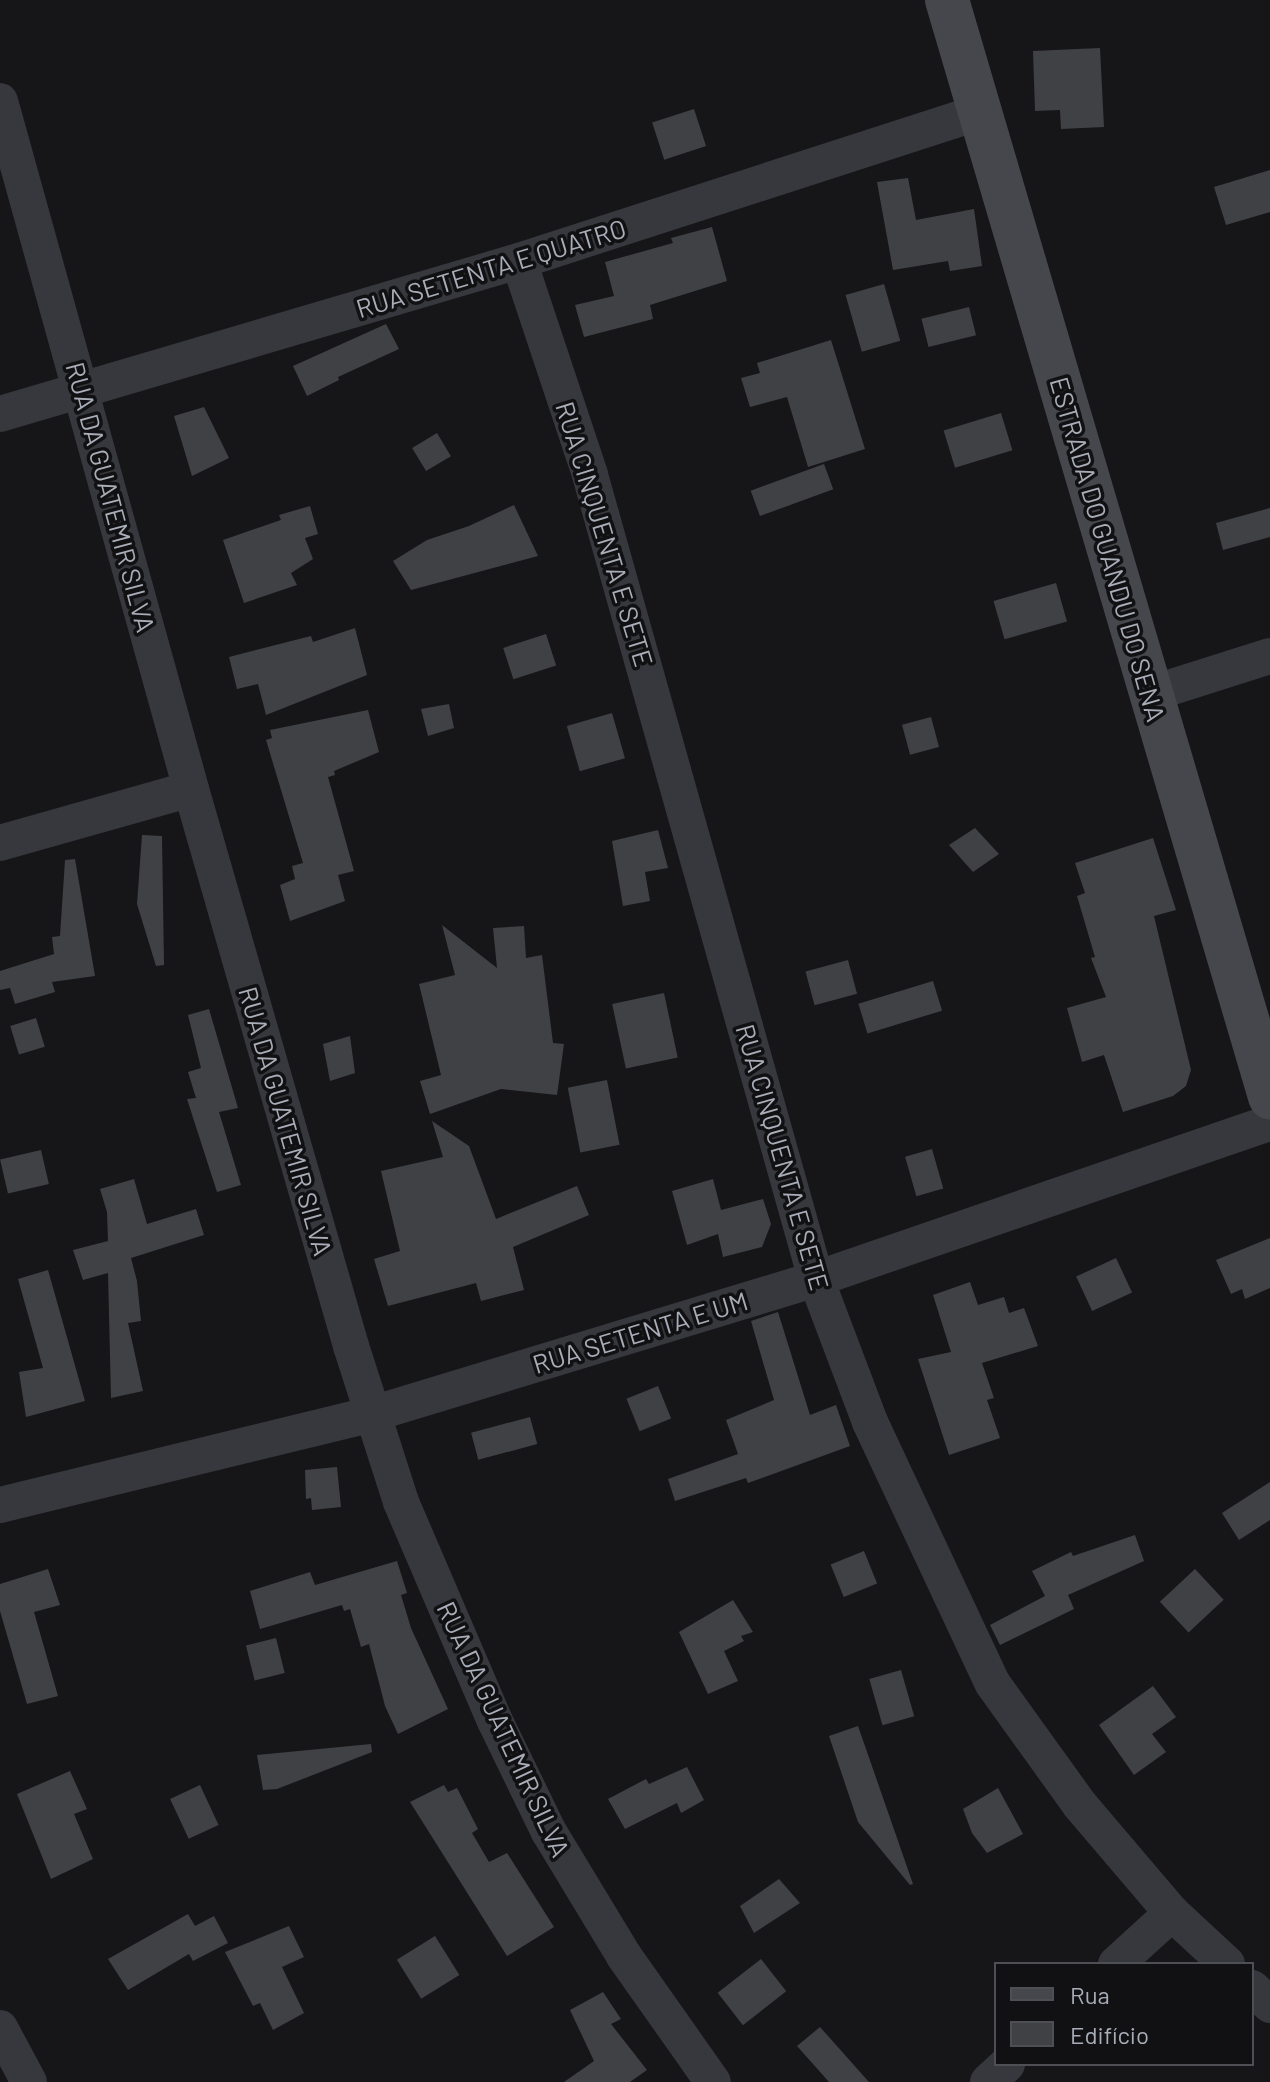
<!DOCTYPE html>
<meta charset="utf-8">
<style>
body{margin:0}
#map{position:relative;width:1270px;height:2082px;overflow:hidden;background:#161618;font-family:Barlow,sans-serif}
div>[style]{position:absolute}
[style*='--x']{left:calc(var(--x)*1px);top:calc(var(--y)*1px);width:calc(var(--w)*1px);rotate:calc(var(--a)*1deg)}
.building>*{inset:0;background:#404145;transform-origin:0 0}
.street>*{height:36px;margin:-18px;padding:0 18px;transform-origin:18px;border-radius:18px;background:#37383d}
.secondary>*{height:44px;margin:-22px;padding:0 22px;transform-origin:22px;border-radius:22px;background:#45474d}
span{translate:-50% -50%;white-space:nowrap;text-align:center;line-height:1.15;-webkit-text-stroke:7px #111113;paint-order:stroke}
.street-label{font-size:26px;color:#a8adb8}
.legend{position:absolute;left:994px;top:1962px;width:260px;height:104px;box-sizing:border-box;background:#111113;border:2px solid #4d4f55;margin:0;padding:10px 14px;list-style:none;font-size:24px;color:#a8adb8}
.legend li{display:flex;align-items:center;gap:16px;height:40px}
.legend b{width:40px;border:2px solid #4d4f55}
</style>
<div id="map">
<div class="building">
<div style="clip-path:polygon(1100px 48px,1104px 127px,1061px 129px,1060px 110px,1035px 111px,1033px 51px)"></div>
<div style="left:694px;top:109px;width:39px;height:44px;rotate:72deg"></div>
<div style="clip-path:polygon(1270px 170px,1270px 212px,1226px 225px,1214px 187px)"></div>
<div style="clip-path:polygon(908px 178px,916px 220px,974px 209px,982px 266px,950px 271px,948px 261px,893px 270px,877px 182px)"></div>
<div style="clip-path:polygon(712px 227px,727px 281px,650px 305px,653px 319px,584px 337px,575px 305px,614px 296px,605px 262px,673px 243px,671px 238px)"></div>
<div style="left:884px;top:284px;width:59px;height:40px;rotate:74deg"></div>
<div style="left:969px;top:307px;width:29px;height:49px;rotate:76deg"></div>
<div style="clip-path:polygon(386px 324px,399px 349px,338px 377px,339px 380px,307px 396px,293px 366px)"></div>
<div style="clip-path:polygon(831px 340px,865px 449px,808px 467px,787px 397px,750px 407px,741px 378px,760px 373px,757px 363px)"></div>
<div style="clip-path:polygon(204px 407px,229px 458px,192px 476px,174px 416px)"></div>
<div style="left:1001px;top:413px;width:39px;height:60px;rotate:73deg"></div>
<div style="left:437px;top:433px;width:27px;height:29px;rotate:59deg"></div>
<div style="left:824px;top:464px;width:27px;height:78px;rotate:70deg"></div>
<div style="clip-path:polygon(514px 505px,538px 556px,411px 590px,393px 561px,427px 540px,469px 526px)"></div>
<div style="clip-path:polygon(310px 506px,318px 534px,305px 538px,313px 559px,291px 573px,297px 585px,244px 603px,223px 540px,281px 520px,279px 515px)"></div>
<div style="clip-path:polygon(1270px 508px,1270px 537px,1223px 550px,1216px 523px)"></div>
<div style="left:1056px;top:583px;width:40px;height:65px;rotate:74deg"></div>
<div style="clip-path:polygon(355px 628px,367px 675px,266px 715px,258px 684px,237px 689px,229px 657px,311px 636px,313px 642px)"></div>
<div style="left:546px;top:634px;width:33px;height:45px;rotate:72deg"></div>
<div style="clip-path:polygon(449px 704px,454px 728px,428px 736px,421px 709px)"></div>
<div style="clip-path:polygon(368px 710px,379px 752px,334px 771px,335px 775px,328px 777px,354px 871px,338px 875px,345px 901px,290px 921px,280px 885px,295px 879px,292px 866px,303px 863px,266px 740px,272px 738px,270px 730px)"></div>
<div style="left:612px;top:713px;width:47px;height:47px;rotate:74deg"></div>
<div style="left:931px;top:717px;width:31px;height:30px;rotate:75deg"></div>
<div style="clip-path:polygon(975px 828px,999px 854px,973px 872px,949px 845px)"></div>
<div style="clip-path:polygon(658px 830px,668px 868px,645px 872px,650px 901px,623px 906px,612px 841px)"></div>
<div style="clip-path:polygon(142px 835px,162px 836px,164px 965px,156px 966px,137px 904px)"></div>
<div style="clip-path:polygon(1153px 838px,1176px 910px,1154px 916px,1191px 1070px,1186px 1086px,1173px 1096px,1123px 1112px,1104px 1055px,1082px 1062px,1067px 1008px,1106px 997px,1091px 958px,1095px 957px,1077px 896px,1085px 893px,1075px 863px)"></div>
<div style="clip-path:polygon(75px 859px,95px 976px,52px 982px,55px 992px,15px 1004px,10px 988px,0 990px,0 971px,54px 954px,52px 937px,60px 936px,65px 860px)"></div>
<div style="clip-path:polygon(442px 925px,497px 968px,493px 928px,524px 926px,526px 958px,542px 955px,553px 1043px,564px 1044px,557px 1095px,501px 1089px,430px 1114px,420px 1081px,441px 1075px,419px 984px,455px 975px)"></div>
<div style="left:848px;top:960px;width:35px;height:44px;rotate:75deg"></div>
<div style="left:933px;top:981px;width:31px;height:78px;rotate:73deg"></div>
<div style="left:664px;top:993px;width:66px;height:53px;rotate:78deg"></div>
<div style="clip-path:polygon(209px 1009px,238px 1108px,219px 1112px,241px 1185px,217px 1192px,187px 1099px,196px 1098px,188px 1072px,201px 1068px,188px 1015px)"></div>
<div style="left:36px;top:1018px;width:30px;height:27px;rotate:73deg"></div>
<div style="clip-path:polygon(350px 1036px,355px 1073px,330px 1081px,323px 1044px)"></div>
<div style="left:607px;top:1080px;width:66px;height:40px;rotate:79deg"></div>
<div style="clip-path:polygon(432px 1121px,469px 1146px,496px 1219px,577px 1186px,589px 1215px,513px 1247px,524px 1290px,481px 1301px,476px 1283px,388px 1306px,374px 1259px,400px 1251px,381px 1171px,443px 1157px)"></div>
<div style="left:932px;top:1149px;width:41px;height:28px;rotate:74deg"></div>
<div style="left:41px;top:1150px;width:35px;height:42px;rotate:77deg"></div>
<div style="clip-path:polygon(134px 1179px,147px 1224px,196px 1209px,204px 1235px,131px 1258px,137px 1281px,141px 1321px,128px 1323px,143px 1391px,111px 1398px,108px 1273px,83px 1280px,73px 1250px,108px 1241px,107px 1212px,100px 1189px)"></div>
<div style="clip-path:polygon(713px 1179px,721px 1210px,763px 1199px,771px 1224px,762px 1247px,723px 1257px,718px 1234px,687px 1245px,672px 1191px)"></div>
<div style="clip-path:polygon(1270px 1238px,1270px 1288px,1245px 1299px,1242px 1289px,1231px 1294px,1216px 1260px)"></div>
<div style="left:1116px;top:1258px;width:38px;height:44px;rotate:65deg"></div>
<div style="clip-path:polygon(48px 1270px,85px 1401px,26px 1417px,19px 1372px,43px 1368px,18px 1279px)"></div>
<div style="clip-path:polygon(970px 1282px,978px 1305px,1004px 1297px,1009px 1313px,1024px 1308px,1038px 1346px,982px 1363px,994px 1398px,987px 1400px,1000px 1438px,949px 1455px,918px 1359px,951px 1352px,933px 1295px)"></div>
<div style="clip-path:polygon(778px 1312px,810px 1415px,836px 1405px,850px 1446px,748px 1483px,746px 1478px,675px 1501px,668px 1479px,738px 1454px,726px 1420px,774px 1400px,751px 1321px)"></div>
<div style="left:658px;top:1386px;width:35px;height:34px;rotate:68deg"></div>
<div style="left:530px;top:1417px;width:28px;height:61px;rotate:75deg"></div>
<div style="clip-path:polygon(337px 1467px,341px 1507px,312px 1510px,311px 1498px,306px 1499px,305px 1470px)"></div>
<div style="clip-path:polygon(1270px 1482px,1270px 1520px,1239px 1540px,1222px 1513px)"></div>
<div style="clip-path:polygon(1135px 1535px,1144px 1561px,1068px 1595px,1074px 1609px,1000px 1645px,990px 1625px,1045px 1596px,1032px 1571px,1071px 1552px,1073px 1556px)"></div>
<div style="left:864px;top:1551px;width:35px;height:36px;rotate:68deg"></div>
<div style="clip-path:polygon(397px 1561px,407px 1593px,401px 1595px,411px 1628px,448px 1709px,398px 1734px,385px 1706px,369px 1644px,361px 1647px,350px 1609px,344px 1611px,342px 1605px,260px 1629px,250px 1591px,310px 1572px,315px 1585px)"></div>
<div style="clip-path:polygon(48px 1569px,60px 1605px,34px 1612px,58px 1696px,27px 1704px,0 1611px,0 1584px)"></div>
<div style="left:1195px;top:1569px;width:42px;height:48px;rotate:47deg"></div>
<div style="clip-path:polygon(733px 1600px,753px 1632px,741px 1636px,744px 1641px,724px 1651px,738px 1681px,708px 1694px,679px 1632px)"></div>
<div style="left:276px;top:1638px;width:36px;height:31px;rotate:76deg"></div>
<div style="left:901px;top:1670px;width:48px;height:33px;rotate:74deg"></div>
<div style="clip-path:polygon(1153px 1686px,1176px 1717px,1152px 1734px,1166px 1752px,1134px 1775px,1099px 1725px)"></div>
<div style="clip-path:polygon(858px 1726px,913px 1884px,910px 1885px,858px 1822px,829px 1736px)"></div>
<div style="clip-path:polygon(371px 1744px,372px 1752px,277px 1789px,263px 1790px,257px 1755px)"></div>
<div style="clip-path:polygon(687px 1767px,704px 1800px,681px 1813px,677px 1803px,625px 1829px,608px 1799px,646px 1779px,649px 1784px)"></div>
<div style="clip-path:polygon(70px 1771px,87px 1809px,74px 1814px,93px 1859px,51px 1879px,17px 1794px)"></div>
<div style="left:200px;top:1785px;width:44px;height:33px;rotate:65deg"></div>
<div style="clip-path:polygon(444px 1785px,448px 1792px,457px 1788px,478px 1829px,472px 1833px,489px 1862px,507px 1853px,554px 1927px,507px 1956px,410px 1802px)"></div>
<div style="clip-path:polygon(998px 1788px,1023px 1834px,987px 1853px,972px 1833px,963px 1809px)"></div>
<div style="clip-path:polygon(779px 1879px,800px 1903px,754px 1933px,740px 1906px)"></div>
<div style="clip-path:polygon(188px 1914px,195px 1926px,214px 1916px,228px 1943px,193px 1961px,189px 1954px,128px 1990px,108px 1959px)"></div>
<div style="clip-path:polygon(289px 1926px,304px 1957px,282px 1967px,304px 2013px,273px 2030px,260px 2003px,253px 2006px,225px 1952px)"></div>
<div style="left:435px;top:1936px;width:46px;height:45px;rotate:58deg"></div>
<div style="left:761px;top:1959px;width:41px;height:55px;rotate:52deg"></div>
<div style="clip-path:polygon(603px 1992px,621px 2019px,611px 2024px,647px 2070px,630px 2082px,564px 2082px,594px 2061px,570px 2010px)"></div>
<div style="clip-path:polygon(820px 2027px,869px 2082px,829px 2082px,797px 2046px)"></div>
</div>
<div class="street">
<div style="--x:0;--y:101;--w:714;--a:74.48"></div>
<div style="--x:191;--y:789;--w:580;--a:73.97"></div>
<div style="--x:351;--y:1346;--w:164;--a:72.2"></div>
<div style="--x:401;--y:1502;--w:238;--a:66.8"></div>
<div style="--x:495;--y:1721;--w:123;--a:64.1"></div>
<div style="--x:549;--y:1832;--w:145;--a:58.8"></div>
<div style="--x:624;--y:1956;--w:154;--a:54.8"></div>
<div style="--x:519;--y:261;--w:225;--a:71.6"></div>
<div style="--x:590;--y:475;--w:835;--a:74.3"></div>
<div style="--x:816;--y:1279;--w:153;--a:69.3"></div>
<div style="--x:870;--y:1422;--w:289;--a:64.9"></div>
<div style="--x:993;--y:1684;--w:149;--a:54.3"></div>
<div style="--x:1080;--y:1805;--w:142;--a:49.6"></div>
<div style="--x:1172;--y:1913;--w:75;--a:42.8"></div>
<div style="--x:0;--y:414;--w:541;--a:-16.43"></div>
<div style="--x:519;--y:261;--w:484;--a:-17.9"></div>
<div style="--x:1150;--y:694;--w:126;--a:-17.6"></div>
<div style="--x:0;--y:843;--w:198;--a:-15.8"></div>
<div style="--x:0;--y:1505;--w:383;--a:-13.7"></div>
<div style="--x:372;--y:1414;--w:464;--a:-16.9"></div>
<div style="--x:816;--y:1279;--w:480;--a:-19"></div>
<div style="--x:1116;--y:1964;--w:76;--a:-42.3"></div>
<div style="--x:1252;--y:1988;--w:25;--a:43"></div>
<div style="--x:0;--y:2028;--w:61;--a:61.8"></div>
<div style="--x:988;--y:2082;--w:26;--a:-43"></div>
</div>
<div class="secondary">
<div style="--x:947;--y:0;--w:1144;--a:73.59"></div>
</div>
<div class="street-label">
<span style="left:491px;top:268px;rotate:-17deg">RUA SETENTA E QUATRO</span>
<span style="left:111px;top:497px;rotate:75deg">RUA DA GUATEMIR SILVA</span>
<span style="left:605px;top:534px;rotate:73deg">RUA CINQUENTA E SETE</span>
<span style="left:1108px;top:549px;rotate:74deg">ESTRADA DO GUANDU DO SENA</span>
<span style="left:286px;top:1121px;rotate:74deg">RUA DA GUATEMIR SILVA</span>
<span style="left:783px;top:1157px;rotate:74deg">RUA CINQUENTA E SETE</span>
<span style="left:640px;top:1332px;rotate:-17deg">RUA SETENTA E UM</span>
<span style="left:504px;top:1729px;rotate:65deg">RUA DA GUATEMIR SILVA</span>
</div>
<ul class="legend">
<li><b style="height:10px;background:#45474d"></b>Rua</li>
<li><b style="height:22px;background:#404145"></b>Edifício</li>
</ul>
</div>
